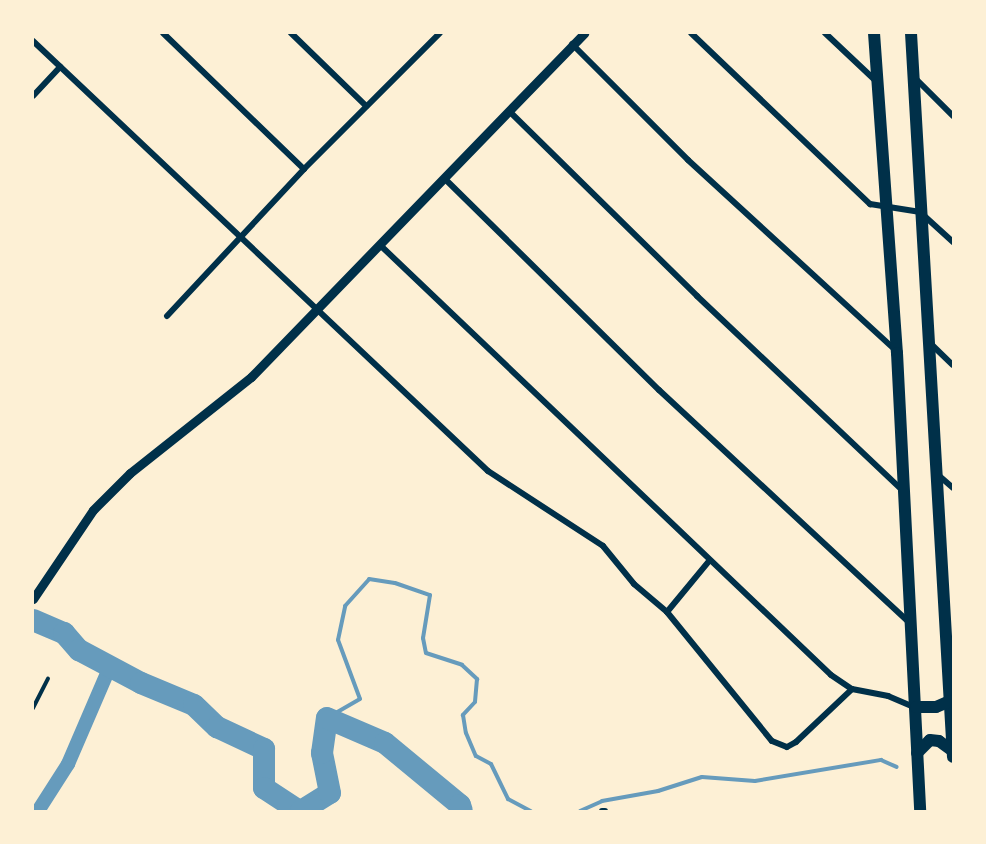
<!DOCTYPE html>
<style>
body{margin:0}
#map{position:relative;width:986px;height:844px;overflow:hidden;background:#fdf0d5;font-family:Roboto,sans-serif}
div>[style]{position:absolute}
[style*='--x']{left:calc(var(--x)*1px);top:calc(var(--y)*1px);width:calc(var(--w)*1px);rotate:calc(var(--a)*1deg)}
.stream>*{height:4px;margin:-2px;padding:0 2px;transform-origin:2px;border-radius:2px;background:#669bbc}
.canal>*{height:14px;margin:-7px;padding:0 7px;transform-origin:7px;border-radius:7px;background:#669bbc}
.river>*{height:22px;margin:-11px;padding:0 11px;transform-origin:11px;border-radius:11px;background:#669bbc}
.service>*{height:4px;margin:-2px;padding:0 2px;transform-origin:2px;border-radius:2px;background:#003049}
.minor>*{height:6px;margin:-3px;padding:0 3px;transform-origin:3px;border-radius:3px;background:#003049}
.tertiary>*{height:9px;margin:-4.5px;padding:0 4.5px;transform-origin:4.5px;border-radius:4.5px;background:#003049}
.primary>*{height:12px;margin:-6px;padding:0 6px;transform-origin:6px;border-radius:6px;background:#003049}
span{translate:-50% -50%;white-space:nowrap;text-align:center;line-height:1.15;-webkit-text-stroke:4.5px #fdf0d5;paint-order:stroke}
.frame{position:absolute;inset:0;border:34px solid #fdf0d5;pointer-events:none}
</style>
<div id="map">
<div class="stream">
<div style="--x:327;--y:718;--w:38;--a:-30"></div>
<div style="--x:360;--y:699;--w:63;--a:-110.4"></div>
<div style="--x:338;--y:640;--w:35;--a:-78"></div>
<div style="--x:345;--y:606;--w:36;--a:-48"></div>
<div style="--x:369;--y:579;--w:26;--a:9"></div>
<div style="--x:395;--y:583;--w:37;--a:19"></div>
<div style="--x:430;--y:595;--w:44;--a:99.2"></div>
<div style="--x:423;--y:638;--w:15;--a:79"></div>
<div style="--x:426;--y:653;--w:38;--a:18"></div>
<div style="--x:462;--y:665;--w:21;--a:43"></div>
<div style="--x:477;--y:679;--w:23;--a:95"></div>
<div style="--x:475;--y:702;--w:18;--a:133"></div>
<div style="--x:463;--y:715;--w:18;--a:81"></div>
<div style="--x:466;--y:733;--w:25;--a:67"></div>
<div style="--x:476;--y:756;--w:17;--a:28"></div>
<div style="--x:491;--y:764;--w:39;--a:64"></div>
<div style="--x:508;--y:799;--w:26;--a:28"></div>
<div style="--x:580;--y:811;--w:24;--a:-24"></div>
<div style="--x:602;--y:801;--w:57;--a:-10.1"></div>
<div style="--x:658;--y:791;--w:46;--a:-17.7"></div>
<div style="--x:702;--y:777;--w:53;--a:4.3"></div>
<div style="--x:755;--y:781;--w:128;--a:-9.5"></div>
<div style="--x:881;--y:760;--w:17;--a:24"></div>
</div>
<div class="canal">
<div style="--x:38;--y:811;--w:56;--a:-57.4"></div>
<div style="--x:68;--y:764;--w:109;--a:-66.7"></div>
</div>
<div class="river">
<div style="--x:33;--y:620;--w:34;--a:23"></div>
<div style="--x:64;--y:633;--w:23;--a:49"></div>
<div style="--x:79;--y:650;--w:70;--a:28"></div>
<div style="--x:141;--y:683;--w:57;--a:22.5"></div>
<div style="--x:194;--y:705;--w:32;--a:44"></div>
<div style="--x:217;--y:727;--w:52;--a:25.1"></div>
<div style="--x:264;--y:749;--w:39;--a:90"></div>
<div style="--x:264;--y:788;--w:42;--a:33.3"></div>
<div style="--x:301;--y:811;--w:34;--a:-32"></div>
<div style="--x:330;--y:793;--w:41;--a:-101.3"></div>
<div style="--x:322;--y:753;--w:35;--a:-82"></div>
<div style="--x:327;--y:718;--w:63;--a:23.3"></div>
<div style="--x:385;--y:743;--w:97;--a:39.6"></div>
<div style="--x:460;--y:805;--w:6;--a:72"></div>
</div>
<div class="service">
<div style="--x:33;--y:708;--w:33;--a:-63"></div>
</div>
<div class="minor">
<div style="--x:163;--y:33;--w:196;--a:44"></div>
<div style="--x:291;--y:33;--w:105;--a:44.2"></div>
<div style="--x:691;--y:33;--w:248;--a:43.7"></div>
<div style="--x:870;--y:204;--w:51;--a:9.1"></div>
<div style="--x:920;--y:212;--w:45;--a:42.3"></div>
<div style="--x:825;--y:33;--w:70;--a:43.3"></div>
<div style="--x:33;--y:41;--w:626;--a:43.38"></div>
<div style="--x:488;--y:471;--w:137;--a:33.1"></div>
<div style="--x:603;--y:546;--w:49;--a:50.8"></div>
<div style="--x:634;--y:584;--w:43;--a:40.3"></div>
<div style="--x:667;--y:612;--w:166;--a:50.9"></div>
<div style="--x:772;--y:741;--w:16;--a:22"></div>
<div style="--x:787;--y:747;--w:10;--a:-29"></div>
<div style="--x:796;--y:742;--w:77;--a:-43.4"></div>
<div style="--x:572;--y:44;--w:164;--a:45"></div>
<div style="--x:688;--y:160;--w:281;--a:42.5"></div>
<div style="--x:915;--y:78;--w:54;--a:45"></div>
<div style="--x:33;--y:96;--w:40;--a:-47"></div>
<div style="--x:509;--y:111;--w:264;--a:44.5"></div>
<div style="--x:697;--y:296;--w:285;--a:43.4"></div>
<div style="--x:444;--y:178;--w:302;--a:44.6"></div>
<div style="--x:659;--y:390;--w:342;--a:42.9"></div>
<div style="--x:380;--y:245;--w:623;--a:43.63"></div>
<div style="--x:831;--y:675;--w:25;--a:34"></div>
<div style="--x:852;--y:689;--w:37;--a:11"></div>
<div style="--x:888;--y:696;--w:28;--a:23"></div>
<div style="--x:167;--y:316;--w:201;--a:-47"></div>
<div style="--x:304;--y:169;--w:192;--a:-45"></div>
<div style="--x:931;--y:344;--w:30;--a:44"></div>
<div style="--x:937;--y:474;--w:21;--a:41"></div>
<div style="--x:667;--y:612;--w:66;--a:-50.5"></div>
<div style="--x:602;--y:811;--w:3;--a:0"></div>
</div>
<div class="tertiary">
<div style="--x:33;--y:599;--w:107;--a:-56"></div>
<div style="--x:93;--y:510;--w:52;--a:-45"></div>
<div style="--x:130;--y:473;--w:154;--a:-38.4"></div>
<div style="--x:251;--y:377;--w:479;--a:-45.9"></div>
</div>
<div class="primary">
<div style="--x:874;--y:33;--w:321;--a:85.9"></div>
<div style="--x:897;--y:353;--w:459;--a:87.1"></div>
<div style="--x:911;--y:33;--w:725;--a:86.68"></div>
<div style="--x:916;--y:707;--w:20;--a:0"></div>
<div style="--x:936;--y:707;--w:15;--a:-23"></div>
<div style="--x:917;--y:753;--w:18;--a:-45"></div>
<div style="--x:930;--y:740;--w:9;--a:6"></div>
<div style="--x:939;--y:741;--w:17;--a:36"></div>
</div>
<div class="frame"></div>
</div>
